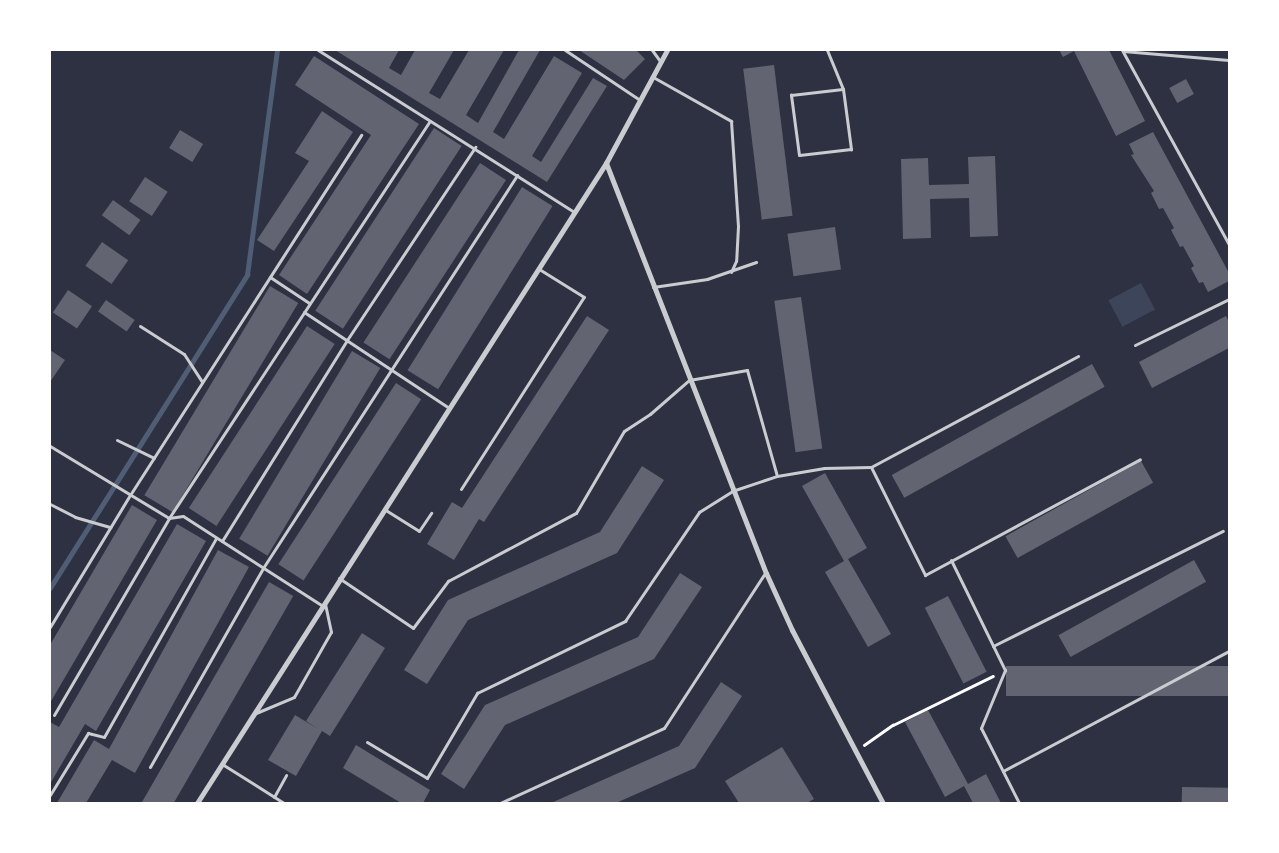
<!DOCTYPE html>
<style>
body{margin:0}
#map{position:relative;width:1279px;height:853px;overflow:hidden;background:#2d3142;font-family:"Work Sans",sans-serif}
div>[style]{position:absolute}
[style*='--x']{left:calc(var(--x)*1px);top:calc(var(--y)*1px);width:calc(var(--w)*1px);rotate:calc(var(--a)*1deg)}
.green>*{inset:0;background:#3c4559;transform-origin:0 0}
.stream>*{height:4.5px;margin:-2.25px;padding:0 2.25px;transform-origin:2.25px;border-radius:2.25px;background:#4f5d75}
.building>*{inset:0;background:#626471;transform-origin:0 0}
.path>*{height:2.5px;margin:-1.25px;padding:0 1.25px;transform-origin:1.25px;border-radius:1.25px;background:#fff}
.service>*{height:3px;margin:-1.5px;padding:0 1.5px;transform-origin:1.5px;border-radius:1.5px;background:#caccd0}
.minor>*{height:5px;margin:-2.5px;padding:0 2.5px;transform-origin:2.5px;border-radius:2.5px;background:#caccd0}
span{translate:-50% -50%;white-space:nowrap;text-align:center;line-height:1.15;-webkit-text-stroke:5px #fff;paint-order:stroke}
.frame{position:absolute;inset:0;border:51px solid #fff;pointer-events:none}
</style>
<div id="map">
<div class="green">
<div style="left:1141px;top:283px;width:30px;height:37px;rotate:62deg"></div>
</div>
<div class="stream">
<div style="--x:50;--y:588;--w:370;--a:-57.8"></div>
<div style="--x:247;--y:275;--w:227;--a:-82.4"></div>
</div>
<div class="building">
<div style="clip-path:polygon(335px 50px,399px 50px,389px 68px,401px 75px,415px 50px,454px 50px,429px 93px,440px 99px,469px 50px,504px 50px,466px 115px,478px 123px,519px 50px,540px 50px,493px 132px,504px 139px,554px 56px,582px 73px,532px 156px,541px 162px,593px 78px,607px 86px,547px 182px)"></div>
<div style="clip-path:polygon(579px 50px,636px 50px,645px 59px,624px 80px)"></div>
<div style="clip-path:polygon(1059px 50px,1109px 50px,1145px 121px,1116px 136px,1074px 51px,1063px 57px)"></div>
<div style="clip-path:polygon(314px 56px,419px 124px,307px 294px,279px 275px,371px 135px,295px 85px)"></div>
<div style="left:774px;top:65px;width:152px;height:31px;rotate:83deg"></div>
<div style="left:1186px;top:79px;width:17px;height:19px;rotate:62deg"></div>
<div style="clip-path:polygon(322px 111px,353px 132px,274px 251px,257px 240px,309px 161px,295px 153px)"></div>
<div style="left:434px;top:128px;width:33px;height:218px;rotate:33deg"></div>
<div style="left:180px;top:130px;width:27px;height:21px;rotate:31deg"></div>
<div style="clip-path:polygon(1153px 132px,1229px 273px,1229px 281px,1208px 292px,1203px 282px,1199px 283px,1191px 268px,1194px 266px,1183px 246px,1180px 247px,1171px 230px,1174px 228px,1163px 208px,1159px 209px,1151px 193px,1154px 191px,1131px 155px,1134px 154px,1129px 144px)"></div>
<div style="clip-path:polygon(995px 156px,998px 236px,970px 237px,969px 198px,930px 199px,931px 238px,903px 239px,901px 159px,928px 158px,929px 185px,969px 184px,968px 157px)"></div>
<div style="left:480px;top:163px;width:31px;height:214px;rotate:33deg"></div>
<div style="left:145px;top:177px;width:27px;height:29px;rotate:33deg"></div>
<div style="left:522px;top:187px;width:36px;height:216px;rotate:32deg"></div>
<div style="left:113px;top:200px;width:34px;height:19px;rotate:36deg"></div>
<div style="left:835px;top:227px;width:43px;height:48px;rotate:82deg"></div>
<div style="left:102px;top:242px;width:32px;height:29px;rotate:35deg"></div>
<div style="left:270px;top:286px;width:33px;height:244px;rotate:31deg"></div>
<div style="left:68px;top:290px;width:29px;height:27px;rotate:34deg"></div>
<div style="left:801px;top:297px;width:153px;height:27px;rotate:82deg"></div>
<div style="left:106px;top:300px;width:35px;height:14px;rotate:35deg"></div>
<div style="clip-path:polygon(587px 316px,609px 330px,484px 522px,479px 519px,454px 560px,427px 544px,452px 502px,462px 508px)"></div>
<div style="clip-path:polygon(1226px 316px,1229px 322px,1229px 348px,1152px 388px,1139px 362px)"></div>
<div style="left:307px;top:326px;width:33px;height:217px;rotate:33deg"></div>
<div style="clip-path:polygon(50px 350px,65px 360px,50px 382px)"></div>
<div style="left:352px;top:351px;width:33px;height:219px;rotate:31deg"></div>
<div style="left:1092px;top:364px;width:26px;height:229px;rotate:61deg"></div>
<div style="left:396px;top:383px;width:30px;height:216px;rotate:33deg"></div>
<div style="left:1141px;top:461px;width:25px;height:155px;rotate:61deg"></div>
<div style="clip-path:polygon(642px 466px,664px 480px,617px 553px,468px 620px,427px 684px,404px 670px,448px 600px,600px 532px)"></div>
<div style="clip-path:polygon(825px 473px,867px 548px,848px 559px,891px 634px,868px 647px,825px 572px,844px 561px,802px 486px)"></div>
<div style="clip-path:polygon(132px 505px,157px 520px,50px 703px,50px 645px)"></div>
<div style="clip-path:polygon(177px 524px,206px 541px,96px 731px,85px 724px,50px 784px,50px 722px,59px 727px)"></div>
<div style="clip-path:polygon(218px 550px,249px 567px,135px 773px,112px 760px,86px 803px,57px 803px,94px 740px,109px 749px)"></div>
<div style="left:1194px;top:560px;width:25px;height:155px;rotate:61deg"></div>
<div style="clip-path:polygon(680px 573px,702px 587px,654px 659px,505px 725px,464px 789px,441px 774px,485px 705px,638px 637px)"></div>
<div style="left:269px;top:582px;width:28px;height:254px;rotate:30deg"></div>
<div style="left:948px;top:596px;width:85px;height:26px;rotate:63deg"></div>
<div style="clip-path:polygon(362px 633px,385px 648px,330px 736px,322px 731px,296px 776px,268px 760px,295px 715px,318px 729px,306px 721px)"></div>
<div style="left:1229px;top:666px;width:30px;height:223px;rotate:90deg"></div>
<div style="clip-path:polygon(721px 682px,742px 696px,695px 768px,616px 803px,551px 803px,679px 746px)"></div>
<div style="clip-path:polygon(928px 710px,968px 784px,986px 774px,1001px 803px,973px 803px,964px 786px,945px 797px,905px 722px)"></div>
<div style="clip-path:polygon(356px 745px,430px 790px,423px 803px,401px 803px,343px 768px)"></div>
<div style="clip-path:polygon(782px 747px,814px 799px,807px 803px,739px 803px,725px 781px)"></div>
<div style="left:1182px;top:787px;width:47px;height:16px;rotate:1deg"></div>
</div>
<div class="path">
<div style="--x:864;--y:745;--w:35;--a:-35"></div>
<div style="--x:893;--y:725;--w:111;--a:-26.1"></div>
</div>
<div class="service">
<div style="--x:318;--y:50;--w:303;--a:32.3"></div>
<div style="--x:565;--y:50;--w:90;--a:33.7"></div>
<div style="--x:652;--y:50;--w:14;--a:54"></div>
<div style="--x:827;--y:50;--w:42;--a:67.7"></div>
<div style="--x:843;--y:89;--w:61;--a:82.4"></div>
<div style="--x:851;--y:149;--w:52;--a:173.4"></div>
<div style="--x:799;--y:155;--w:61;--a:-97.6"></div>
<div style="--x:791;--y:95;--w:52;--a:-6.6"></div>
<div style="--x:1122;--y:50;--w:222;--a:61.2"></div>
<div style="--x:1123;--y:51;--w:106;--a:4.9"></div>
<div style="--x:653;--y:77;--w:90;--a:29.4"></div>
<div style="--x:731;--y:121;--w:105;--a:86.2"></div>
<div style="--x:738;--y:226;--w:35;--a:93"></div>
<div style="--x:736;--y:261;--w:12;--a:114"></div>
<div style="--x:270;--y:277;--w:47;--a:33.7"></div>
<div style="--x:653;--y:287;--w:55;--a:-8.4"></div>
<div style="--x:707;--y:279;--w:52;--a:-19.1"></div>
<div style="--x:304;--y:312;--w:174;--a:33.5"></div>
<div style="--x:140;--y:326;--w:52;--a:32.5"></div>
<div style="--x:184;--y:354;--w:33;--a:57"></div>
<div style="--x:1135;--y:345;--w:105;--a:-26.1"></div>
<div style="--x:117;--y:440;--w:41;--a:25.9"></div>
<div style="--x:50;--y:446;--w:139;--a:31.2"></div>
<div style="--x:169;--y:518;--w:14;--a:-8"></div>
<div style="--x:183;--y:516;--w:164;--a:32.8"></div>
<div style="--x:871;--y:467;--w:235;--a:-28.2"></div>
<div style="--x:461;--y:489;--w:228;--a:-57.4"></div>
<div style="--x:584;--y:297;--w:53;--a:-148.1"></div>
<div style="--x:50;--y:504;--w:28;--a:27"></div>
<div style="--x:75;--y:517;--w:37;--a:16"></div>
<div style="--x:384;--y:509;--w:41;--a:32.2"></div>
<div style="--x:419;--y:531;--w:22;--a:-56"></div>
<div style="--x:222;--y:541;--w:237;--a:-58.1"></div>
<div style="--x:347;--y:340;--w:232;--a:-56.4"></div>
<div style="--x:951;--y:560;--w:123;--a:63.9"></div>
<div style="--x:1005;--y:670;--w:63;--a:112.5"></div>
<div style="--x:981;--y:728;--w:84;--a:63.1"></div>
<div style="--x:339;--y:578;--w:89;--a:34"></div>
<div style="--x:413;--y:628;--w:59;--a:-53.3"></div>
<div style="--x:448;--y:581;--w:145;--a:-28"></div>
<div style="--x:576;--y:513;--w:95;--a:-59.7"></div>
<div style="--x:624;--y:431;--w:31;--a:-33"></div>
<div style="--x:650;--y:414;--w:52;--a:-41.1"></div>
<div style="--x:689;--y:380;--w:59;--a:-9.8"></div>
<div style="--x:747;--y:370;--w:110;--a:74.2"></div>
<div style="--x:50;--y:627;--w:154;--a:-58.8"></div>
<div style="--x:130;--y:495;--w:428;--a:-57.3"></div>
<div style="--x:993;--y:646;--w:257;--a:-26.6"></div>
<div style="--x:256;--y:713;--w:41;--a:-22.8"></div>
<div style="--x:294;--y:697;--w:75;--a:-60.4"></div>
<div style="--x:331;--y:632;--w:30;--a:-102"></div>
<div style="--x:54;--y:715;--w:228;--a:-59.7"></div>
<div style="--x:169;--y:518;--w:475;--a:-56.7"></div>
<div style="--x:367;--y:742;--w:70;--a:31"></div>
<div style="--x:427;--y:778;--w:99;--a:-59.5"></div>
<div style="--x:477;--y:693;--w:165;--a:-25.9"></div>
<div style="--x:625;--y:621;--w:132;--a:-55.8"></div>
<div style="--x:699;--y:512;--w:39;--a:-32"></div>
<div style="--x:732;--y:491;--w:47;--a:-18.4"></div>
<div style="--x:777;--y:476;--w:48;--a:-9.7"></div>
<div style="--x:824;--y:468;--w:47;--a:-1.2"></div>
<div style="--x:871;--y:467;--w:121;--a:63.4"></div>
<div style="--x:925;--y:575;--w:244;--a:-28.3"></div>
<div style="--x:222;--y:764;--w:73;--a:32.2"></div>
<div style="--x:150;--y:767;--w:229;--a:-60.4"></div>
<div style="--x:263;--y:568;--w:468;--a:-57.1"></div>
<div style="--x:1003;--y:771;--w:256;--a:-28"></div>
<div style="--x:50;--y:795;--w:73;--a:-58.5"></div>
<div style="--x:88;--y:733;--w:16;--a:14"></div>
<div style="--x:104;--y:737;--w:228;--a:-60.6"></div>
<div style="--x:274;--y:797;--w:25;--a:-61"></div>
<div style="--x:500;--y:803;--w:180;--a:-24.6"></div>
<div style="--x:664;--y:728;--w:185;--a:-56.9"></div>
</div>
<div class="minor">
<div style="--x:606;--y:163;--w:440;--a:68.7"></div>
<div style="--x:766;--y:573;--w:63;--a:65.5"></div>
<div style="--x:792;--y:630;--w:195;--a:62.3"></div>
<div style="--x:197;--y:803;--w:760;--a:-57.42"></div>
<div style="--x:606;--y:163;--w:128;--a:-61.6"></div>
</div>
<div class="frame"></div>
</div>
